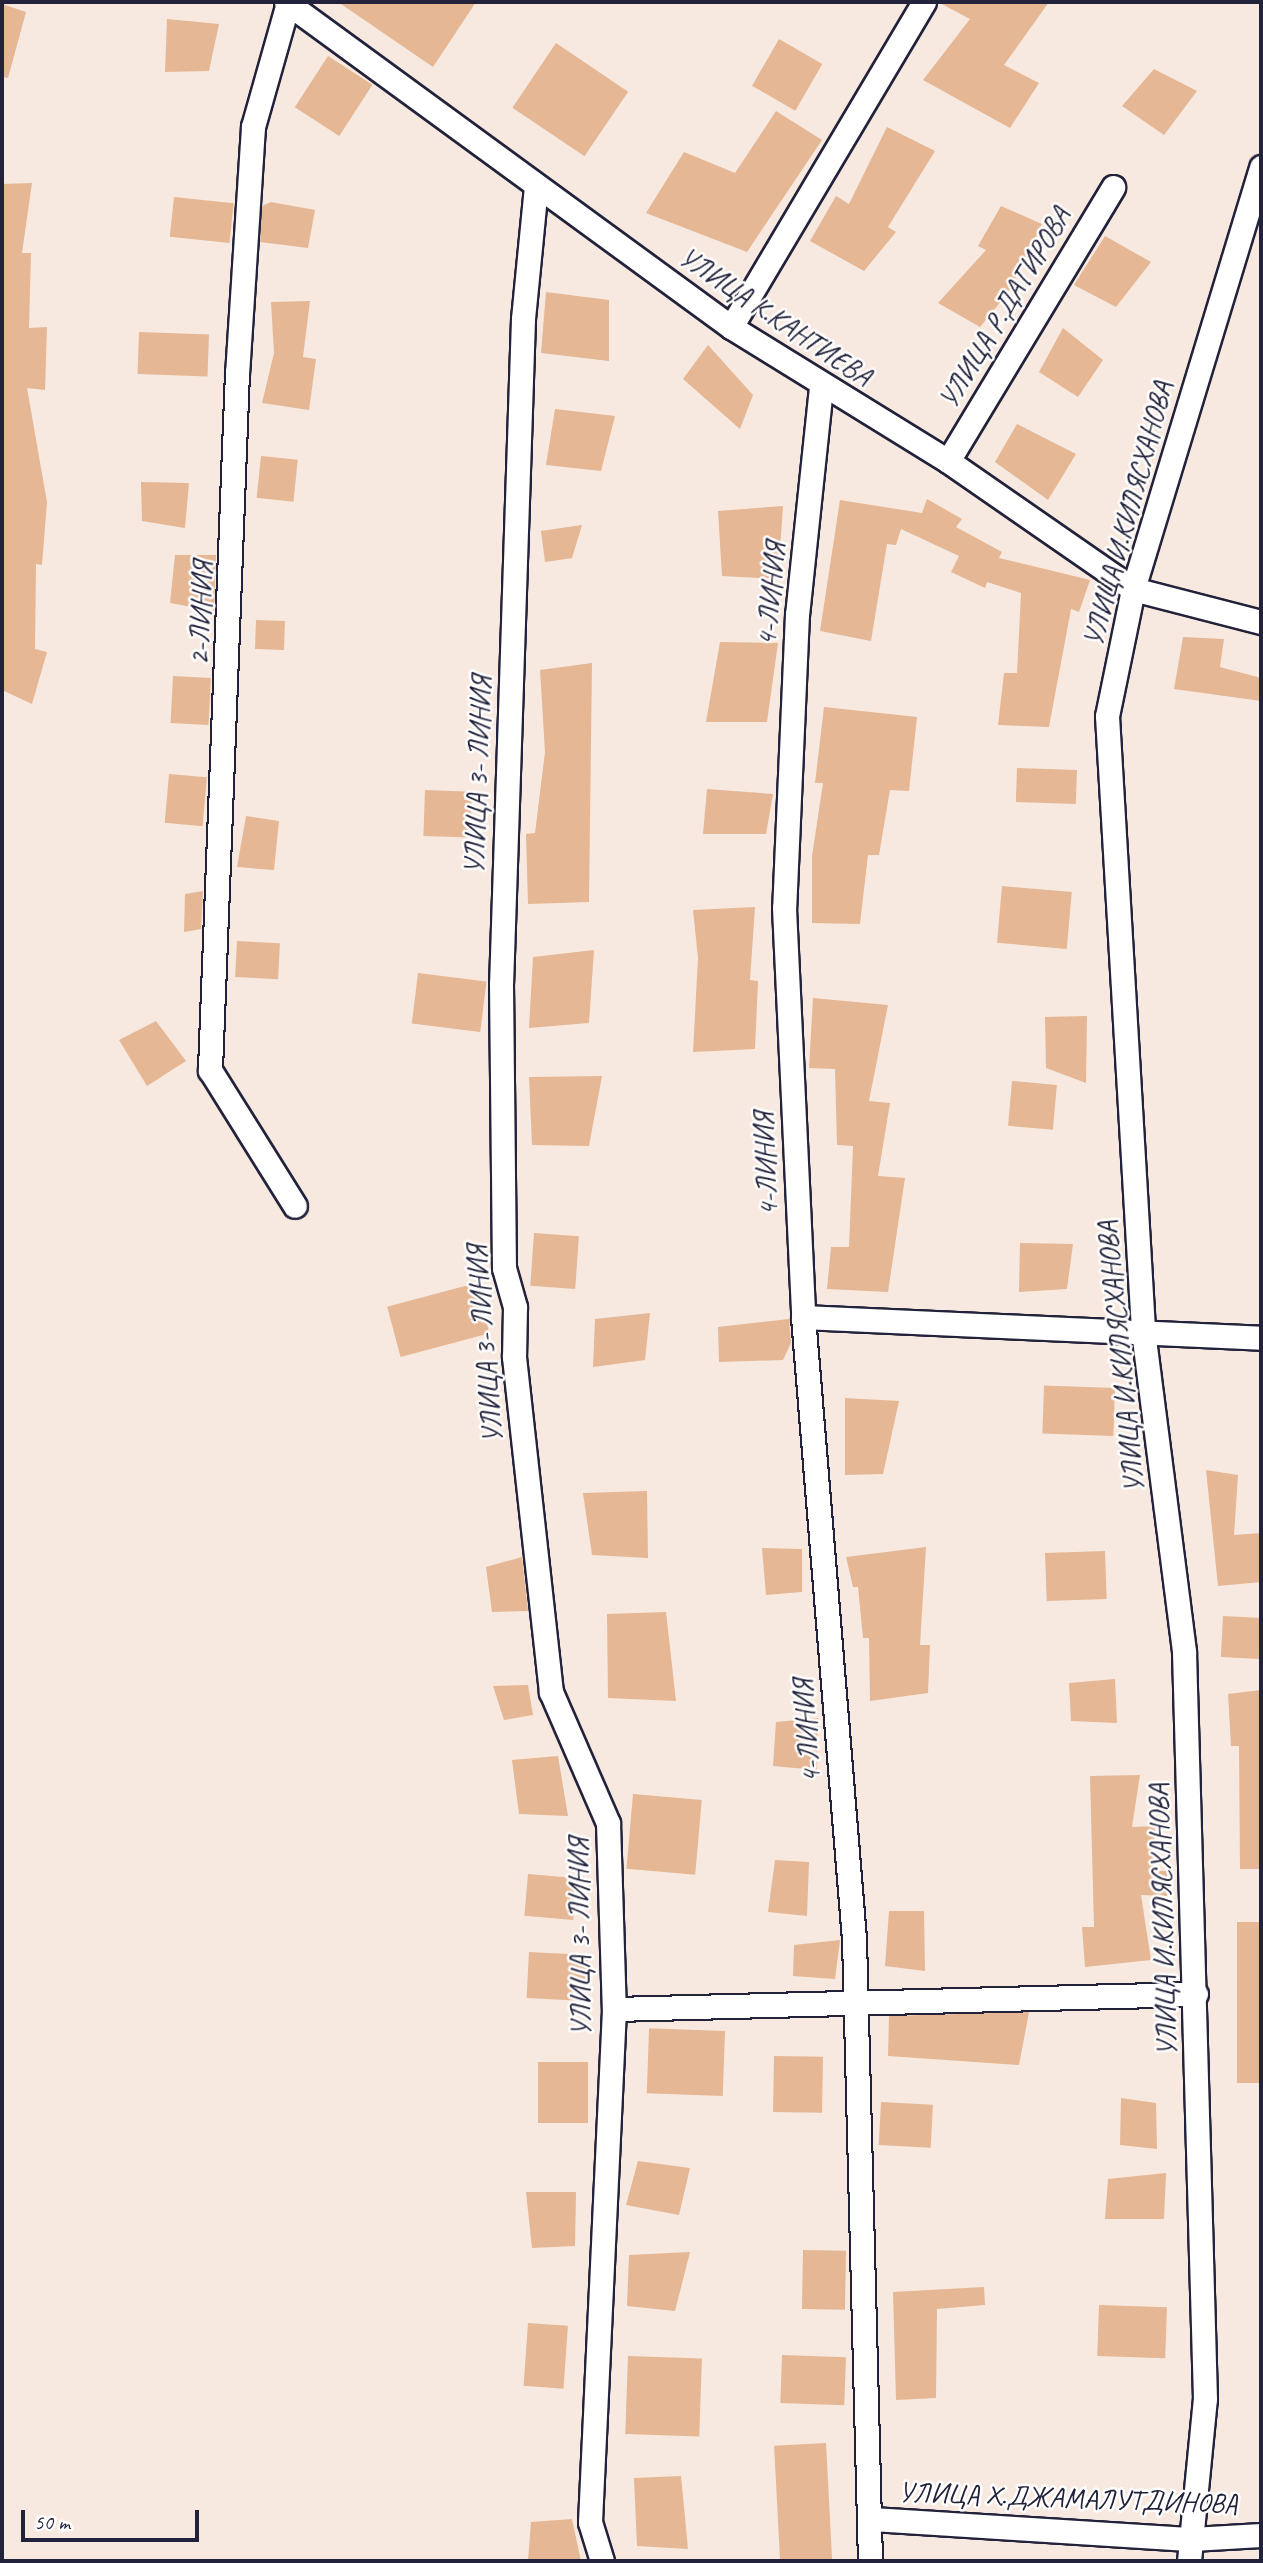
<!DOCTYPE html>
<meta charset="utf-8">
<style>
body{margin:0}
#map{position:relative;width:1263px;height:2563px;overflow:hidden;background:#f7e9df;font-family:Caveat,sans-serif}
div>[style]{position:absolute}
[style*='--x']{left:calc(var(--x)*1px);top:calc(var(--y)*1px);width:calc(var(--w)*1px);rotate:calc(var(--a)*1deg)}
.building>*{inset:0;background:#e5b795;transform-origin:0 0}
.roads{filter:drop-shadow(2px 0 #22223b) drop-shadow(-2px 0 #22223b) drop-shadow(0 2px #22223b) drop-shadow(0 -2px #22223b)}
.minor>*{height:23px;margin:-11.5px;padding:0 11.5px;transform-origin:11.5px;border-radius:11.5px;background:#fff}
span{translate:-50% -50%;white-space:nowrap;text-align:center;line-height:1.15;-webkit-text-stroke:5px #fff;paint-order:stroke}
.street-label{font-size:28px;color:#22223b}
.frame{position:absolute;inset:0;border:4px solid #22223b;pointer-events:none}
.scale{position:absolute;left:21px;top:2510px;width:178px;height:32px;box-sizing:border-box;border:4px solid #22223b;border-top:0;padding-left:9px;font-size:21px;line-height:24px;white-space:nowrap;color:#22223b;-webkit-text-stroke:5px #fff;paint-order:stroke}
</style>
<div id="map">
<div class="building">
<div style="clip-path:polygon(338px 2px,476px 2px,433px 67px)"></div>
<div style="clip-path:polygon(938px 2px,1049px 2px,1004px 65px,1039px 83px,1010px 128px,923px 80px,970px 19px)"></div>
<div style="clip-path:polygon(2px 4px,26px 12px,8px 78px,2px 77px)"></div>
<div style="clip-path:polygon(167px 19px,219px 24px,209px 71px,165px 72px)"></div>
<div style="left:779px;top:39px;width:50px;height:54px;rotate:30deg"></div>
<div style="left:556px;top:43px;width:87px;height:78px;rotate:34deg"></div>
<div style="left:328px;top:56px;width:53px;height:61px;rotate:33deg"></div>
<div style="clip-path:polygon(1154px 69px,1197px 91px,1164px 135px,1122px 106px)"></div>
<div style="clip-path:polygon(776px 111px,822px 140px,747px 252px,646px 213px,684px 152px,735px 173px)"></div>
<div style="clip-path:polygon(887px 127px,935px 151px,888px 227px,896px 232px,864px 271px,810px 241px,836px 196px,849px 204px)"></div>
<div style="clip-path:polygon(32px 183px,22px 253px,31px 253px,29px 328px,47px 327px,45px 390px,27px 388px,47px 502px,42px 565px,36px 564px,35px 649px,47px 652px,32px 704px,2px 690px,2px 184px)"></div>
<div style="left:174px;top:197px;width:60px;height:40px;rotate:6deg"></div>
<div style="clip-path:polygon(271px 202px,315px 210px,308px 248px,260px 242px,262px 206px)"></div>
<div style="clip-path:polygon(1001px 206px,1042px 224px,1007px 294px,980px 327px,938px 303px,986px 250px,978px 246px)"></div>
<div style="clip-path:polygon(1105px 236px,1151px 262px,1116px 307px,1074px 285px)"></div>
<div style="clip-path:polygon(546px 292px,609px 300px,609px 361px,541px 353px)"></div>
<div style="clip-path:polygon(310px 301px,303px 357px,316px 359px,309px 410px,262px 403px,274px 353px,271px 302px)"></div>
<div style="clip-path:polygon(1063px 328px,1103px 360px,1078px 397px,1039px 372px)"></div>
<div style="left:139px;top:332px;width:70px;height:42px;rotate:2deg"></div>
<div style="clip-path:polygon(708px 345px,753px 395px,740px 429px,683px 379px)"></div>
<div style="clip-path:polygon(555px 409px,615px 416px,601px 471px,546px 465px)"></div>
<div style="clip-path:polygon(1017px 424px,1076px 454px,1048px 500px,995px 462px)"></div>
<div style="left:261px;top:456px;width:37px;height:42px;rotate:6deg"></div>
<div style="clip-path:polygon(141px 482px,189px 483px,185px 528px,142px 521px)"></div>
<div style="clip-path:polygon(927px 499px,962px 519px,956px 527px,1002px 552px,999px 558px,1090px 580px,1079px 612px,1071px 609px,1049px 727px,998px 725px,1004px 673px,1017px 673px,1021px 593px,987px 582px,985px 588px,951px 572px,959px 556px,901px 529px,896px 545px,887px 544px,871px 641px,820px 631px,840px 500px,922px 513px)"></div>
<div style="clip-path:polygon(783px 506px,778px 579px,722px 576px,718px 511px)"></div>
<div style="clip-path:polygon(582px 525px,572px 558px,545px 562px,541px 531px)"></div>
<div style="clip-path:polygon(175px 555px,216px 555px,214px 611px,170px 603px)"></div>
<div style="left:256px;top:620px;width:29px;height:29px;rotate:2deg"></div>
<div style="clip-path:polygon(1183px 637px,1224px 639px,1220px 667px,1261px 678px,1261px 701px,1174px 689px)"></div>
<div style="clip-path:polygon(720px 642px,778px 643px,767px 722px,706px 722px)"></div>
<div style="clip-path:polygon(592px 663px,589px 902px,528px 904px,526px 834px,535px 833px,545px 752px,540px 670px)"></div>
<div style="left:173px;top:676px;width:38px;height:47px;rotate:3deg"></div>
<div style="clip-path:polygon(824px 707px,917px 717px,909px 791px,890px 790px,879px 855px,868px 855px,860px 924px,812px 923px,812px 856px,823px 783px,815px 783px)"></div>
<div style="left:1017px;top:768px;width:60px;height:34px;rotate:2deg"></div>
<div style="left:169px;top:774px;width:38px;height:49px;rotate:5deg"></div>
<div style="clip-path:polygon(707px 789px,773px 794px,766px 834px,703px 834px)"></div>
<div style="left:425px;top:790px;width:47px;height:46px;rotate:2deg"></div>
<div style="clip-path:polygon(246px 816px,279px 821px,274px 870px,237px 867px)"></div>
<div style="left:1002px;top:886px;width:70px;height:57px;rotate:5deg"></div>
<div style="clip-path:polygon(203px 891px,201px 929px,184px 932px,185px 894px)"></div>
<div style="clip-path:polygon(755px 907px,750px 980px,758px 981px,755px 1049px,693px 1052px,698px 958px,693px 910px)"></div>
<div style="left:237px;top:941px;width:43px;height:36px;rotate:3deg"></div>
<div style="clip-path:polygon(594px 950px,589px 1023px,529px 1028px,533px 957px)"></div>
<div style="left:418px;top:973px;width:69px;height:51px;rotate:7deg"></div>
<div style="clip-path:polygon(813px 998px,888px 1005px,869px 1101px,890px 1103px,878px 1176px,905px 1178px,888px 1292px,827px 1289px,831px 1247px,849px 1247px,853px 1146px,837px 1145px,835px 1069px,809px 1068px)"></div>
<div style="clip-path:polygon(1087px 1016px,1086px 1083px,1046px 1068px,1045px 1017px)"></div>
<div style="clip-path:polygon(156px 1021px,186px 1061px,147px 1086px,119px 1040px)"></div>
<div style="clip-path:polygon(602px 1076px,589px 1146px,532px 1145px,529px 1077px)"></div>
<div style="left:1012px;top:1081px;width:45px;height:45px;rotate:5deg"></div>
<div style="left:534px;top:1233px;width:45px;height:53px;rotate:4deg"></div>
<div style="clip-path:polygon(1020px 1243px,1073px 1244px,1067px 1289px,1019px 1292px)"></div>
<div style="left:476px;top:1283px;width:52px;height:92px;rotate:75deg"></div>
<div style="clip-path:polygon(650px 1313px,645px 1360px,593px 1367px,595px 1319px)"></div>
<div style="clip-path:polygon(789px 1319px,791px 1343px,783px 1360px,719px 1362px,718px 1327px)"></div>
<div style="left:1115px;top:1388px;width:48px;height:71px;rotate:92deg"></div>
<div style="clip-path:polygon(845px 1398px,899px 1401px,883px 1474px,845px 1475px)"></div>
<div style="clip-path:polygon(1206px 1470px,1238px 1475px,1234px 1535px,1261px 1533px,1261px 1582px,1218px 1586px)"></div>
<div style="clip-path:polygon(647px 1491px,648px 1558px,592px 1555px,583px 1493px)"></div>
<div style="clip-path:polygon(926px 1547px,920px 1645px,930px 1645px,928px 1693px,870px 1701px,869px 1638px,863px 1638px,858px 1587px,853px 1587px,846px 1557px)"></div>
<div style="clip-path:polygon(762px 1548px,802px 1549px,802px 1592px,766px 1595px)"></div>
<div style="left:1105px;top:1551px;width:48px;height:60px;rotate:88deg"></div>
<div style="clip-path:polygon(522px 1557px,528px 1611px,492px 1612px,486px 1567px)"></div>
<div style="clip-path:polygon(666px 1612px,676px 1701px,608px 1698px,607px 1614px)"></div>
<div style="left:1223px;top:1616px;width:38px;height:41px;rotate:3deg"></div>
<div style="clip-path:polygon(1115px 1679px,1117px 1723px,1071px 1721px,1069px 1683px)"></div>
<div style="clip-path:polygon(528px 1685px,533px 1715px,504px 1720px,493px 1686px)"></div>
<div style="clip-path:polygon(1261px 1690px,1261px 1869px,1240px 1869px,1239px 1746px,1231px 1746px,1228px 1694px)"></div>
<div style="clip-path:polygon(818px 1718px,817px 1770px,773px 1766px,776px 1722px)"></div>
<div style="clip-path:polygon(558px 1756px,568px 1816px,519px 1814px,512px 1760px)"></div>
<div style="clip-path:polygon(1140px 1775px,1132px 1827px,1155px 1826px,1153px 1871px,1167px 1871px,1167px 1896px,1141px 1895px,1151px 1960px,1085px 1967px,1082px 1927px,1094px 1927px,1090px 1776px)"></div>
<div style="left:633px;top:1794px;width:69px;height:75px;rotate:5deg"></div>
<div style="clip-path:polygon(775px 1860px,809px 1862px,807px 1916px,768px 1912px)"></div>
<div style="left:528px;top:1874px;width:49px;height:42px;rotate:5deg"></div>
<div style="clip-path:polygon(889px 1911px,924px 1911px,925px 1971px,885px 1966px)"></div>
<div style="left:1261px;top:1922px;width:161px;height:24px;rotate:90deg"></div>
<div style="clip-path:polygon(840px 1940px,835px 1979px,793px 1976px,794px 1945px)"></div>
<div style="left:529px;top:1952px;width:59px;height:46px;rotate:3deg"></div>
<div style="clip-path:polygon(1029px 2012px,1019px 2065px,888px 2056px,889px 2016px)"></div>
<div style="left:725px;top:2031px;width:65px;height:76px;rotate:92deg"></div>
<div style="left:774px;top:2056px;width:49px;height:56px;rotate:1deg"></div>
<div style="left:588px;top:2062px;width:61px;height:50px;rotate:90deg"></div>
<div style="clip-path:polygon(1121px 2098px,1156px 2103px,1157px 2149px,1120px 2145px)"></div>
<div style="left:881px;top:2102px;width:52px;height:43px;rotate:3deg"></div>
<div style="clip-path:polygon(638px 2161px,690px 2168px,679px 2215px,626px 2205px)"></div>
<div style="clip-path:polygon(1166px 2173px,1164px 2219px,1105px 2219px,1108px 2179px)"></div>
<div style="clip-path:polygon(526px 2192px,576px 2192px,575px 2246px,532px 2248px)"></div>
<div style="left:803px;top:2250px;width:43px;height:59px;rotate:1deg"></div>
<div style="clip-path:polygon(690px 2252px,675px 2311px,627px 2306px,629px 2255px)"></div>
<div style="clip-path:polygon(984px 2287px,985px 2305px,937px 2309px,936px 2398px,896px 2400px,893px 2292px)"></div>
<div style="left:1099px;top:2305px;width:68px;height:51px;rotate:2deg"></div>
<div style="left:528px;top:2323px;width:40px;height:63px;rotate:4deg"></div>
<div style="left:782px;top:2355px;width:64px;height:48px;rotate:2deg"></div>
<div style="left:628px;top:2356px;width:74px;height:78px;rotate:2deg"></div>
<div style="left:826px;top:2443px;width:118px;height:52px;rotate:87deg"></div>
<div style="clip-path:polygon(681px 2476px,688px 2549px,637px 2546px,634px 2478px)"></div>
<div style="clip-path:polygon(572px 2519px,581px 2561px,528px 2561px,531px 2522px)"></div>
</div>
<div class="roads">
<div class="minor">
<div style="--x:286;--y:2;--w:551;--a:36.14"></div>
<div style="--x:731;--y:327;--w:255;--a:31.7"></div>
<div style="--x:948;--y:461;--w:225;--a:34.7"></div>
<div style="--x:1133;--y:589;--w:132;--a:14.5"></div>
<div style="--x:288;--y:3;--w:129;--a:105.8"></div>
<div style="--x:253;--y:127;--w:246;--a:93.7"></div>
<div style="--x:237;--y:372;--w:699;--a:92.22"></div>
<div style="--x:210;--y:1070;--w:160;--a:58"></div>
<div style="--x:536;--y:186;--w:134;--a:95.6"></div>
<div style="--x:523;--y:319;--w:665;--a:91.89"></div>
<div style="--x:501;--y:984;--w:284;--a:89.4"></div>
<div style="--x:504;--y:1268;--w:41;--a:74.2"></div>
<div style="--x:515;--y:1307;--w:50;--a:91.1"></div>
<div style="--x:514;--y:1357;--w:337;--a:83.7"></div>
<div style="--x:551;--y:1692;--w:143;--a:66.5"></div>
<div style="--x:608;--y:1823;--w:186;--a:88.2"></div>
<div style="--x:614;--y:2009;--w:514;--a:92.68"></div>
<div style="--x:590;--y:2522;--w:41;--a:72.9"></div>
<div style="--x:731;--y:327;--w:378;--a:-59.3"></div>
<div style="--x:821;--y:387;--w:228;--a:96"></div>
<div style="--x:797;--y:614;--w:294;--a:92.5"></div>
<div style="--x:784;--y:908;--w:409;--a:87.3"></div>
<div style="--x:803;--y:1317;--w:623;--a:85.31"></div>
<div style="--x:854;--y:1938;--w:623;--a:88.53"></div>
<div style="--x:948;--y:461;--w:320;--a:-58.9"></div>
<div style="--x:803;--y:1317;--w:458;--a:2.6"></div>
<div style="--x:614;--y:2009;--w:582;--a:-1.48"></div>
<div style="--x:872;--y:2519;--w:321;--a:3.6"></div>
<div style="--x:1192;--y:2539;--w:69;--a:-3.3"></div>
<div style="--x:1189;--y:2561;--w:163;--a:-84.4"></div>
<div style="--x:1205;--y:2399;--w:748;--a:-91.61"></div>
<div style="--x:1184;--y:1651;--w:325;--a:-97.3"></div>
<div style="--x:1143;--y:1329;--w:614;--a:-93.36"></div>
<div style="--x:1107;--y:716;--w:130;--a:-78.4"></div>
<div style="--x:1133;--y:589;--w:441;--a:-73.1"></div>
</div>
</div>
<div class="street-label">
<span style="left:1005px;top:308px;rotate:-59deg">УЛИЦА Р.ДАГИРОВА</span>
<span style="left:775px;top:317px;rotate:34deg">УЛИЦА К.КАНТИЕВА</span>
<span style="left:1128px;top:514px;rotate:-75deg">УЛИЦА И.КИЛЯСХАНОВА</span>
<span style="left:771px;top:594px;rotate:-85deg">4-ЛИНИЯ</span>
<span style="left:201px;top:613px;rotate:-88deg">2-ЛИНИЯ</span>
<span style="left:478px;top:775px;rotate:-88deg">УЛИЦА 3- ЛИНИЯ</span>
<span style="left:766px;top:1164px;rotate:-93deg">4-ЛИНИЯ</span>
<span style="left:485px;top:1344px;rotate:-95deg">УЛИЦА 3- ЛИНИЯ</span>
<span style="left:1121px;top:1357px;rotate:-96deg">УЛИЦА И.КИЛЯСХАНОВА</span>
<span style="left:807px;top:1731px;rotate:-95deg">4-ЛИНИЯ</span>
<span style="left:1163px;top:1920px;rotate:-92deg">УЛИЦА И.КИЛЯСХАНОВА</span>
<span style="left:580px;top:1937px;rotate:-91deg">УЛИЦА 3- ЛИНИЯ</span>
<span style="left:1068px;top:2498px;rotate:2deg">УЛИЦА Х.ДЖАМАЛУТДИНОВА</span>
</div>
<div class="frame"></div>
<div class="scale">50 m</div>
</div>
